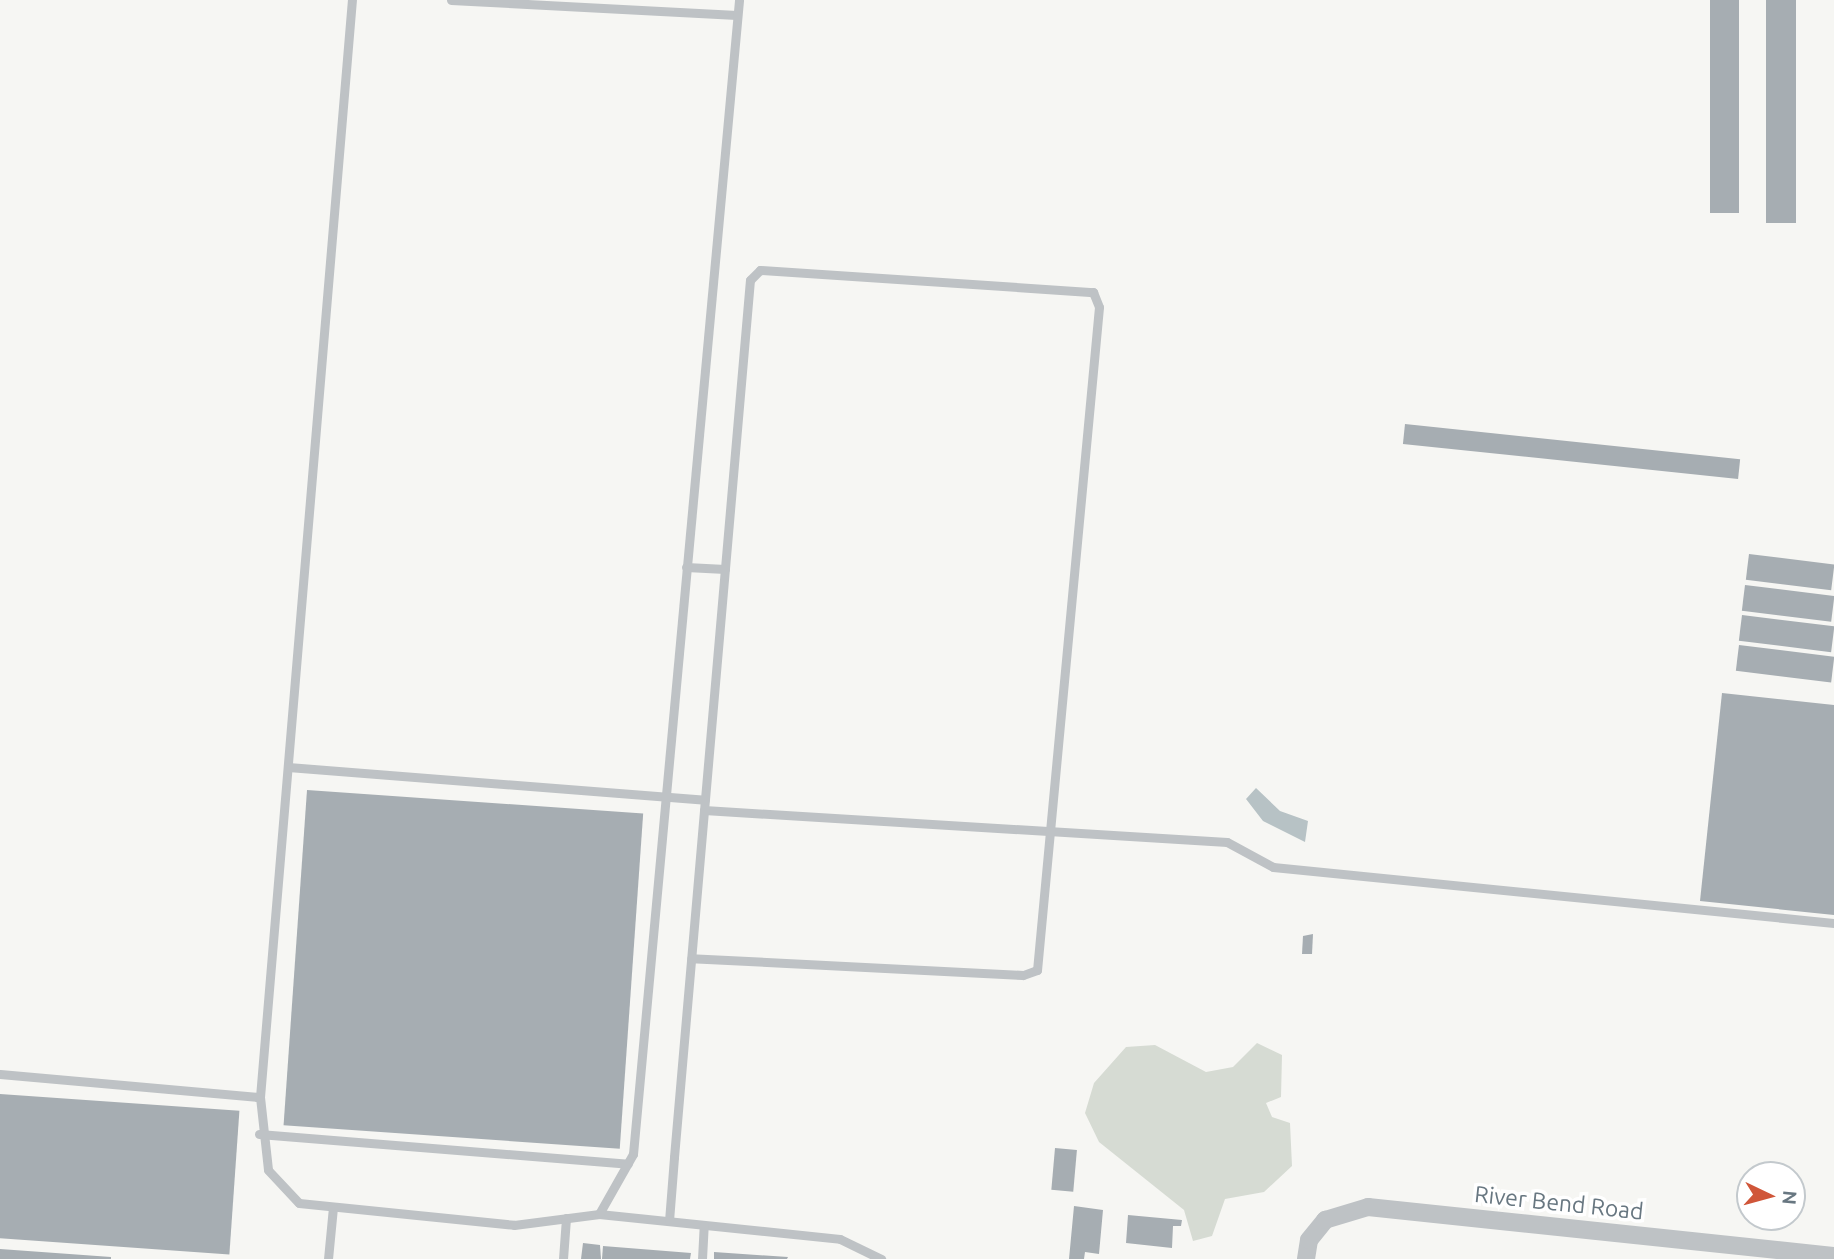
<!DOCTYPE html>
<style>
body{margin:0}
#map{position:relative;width:1834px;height:1259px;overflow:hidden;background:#f6f6f3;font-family:Ubuntu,sans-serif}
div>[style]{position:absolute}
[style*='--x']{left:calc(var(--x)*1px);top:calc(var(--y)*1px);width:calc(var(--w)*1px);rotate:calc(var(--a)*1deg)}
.green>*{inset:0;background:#d6dbd3}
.water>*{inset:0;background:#b7c2c5}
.building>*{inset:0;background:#a6adb2;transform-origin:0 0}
.lane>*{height:9px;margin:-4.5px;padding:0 4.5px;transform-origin:4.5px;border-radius:4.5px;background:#bec2c5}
.street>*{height:18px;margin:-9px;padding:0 9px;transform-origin:9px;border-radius:9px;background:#bec2c5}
span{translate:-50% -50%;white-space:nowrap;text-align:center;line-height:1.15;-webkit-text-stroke:7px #fff;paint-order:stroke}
.street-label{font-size:23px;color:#687781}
.north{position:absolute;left:1736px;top:1161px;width:70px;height:70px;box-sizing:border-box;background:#fff;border:2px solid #c3c9cd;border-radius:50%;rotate:95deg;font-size:19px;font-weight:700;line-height:28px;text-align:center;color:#687781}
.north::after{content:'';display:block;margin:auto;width:24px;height:32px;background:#d05639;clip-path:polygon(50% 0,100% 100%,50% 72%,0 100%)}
</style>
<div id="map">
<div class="green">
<div style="clip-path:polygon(1257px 1043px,1282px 1055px,1281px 1097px,1266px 1103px,1272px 1117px,1290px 1123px,1292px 1166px,1264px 1192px,1225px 1199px,1212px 1236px,1193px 1241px,1184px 1210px,1099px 1142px,1085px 1113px,1094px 1083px,1126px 1047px,1155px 1045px,1206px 1072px,1233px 1067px)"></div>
</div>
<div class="water">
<div style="clip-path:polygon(1256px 788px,1280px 811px,1308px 821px,1305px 842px,1263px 821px,1246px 799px)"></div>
</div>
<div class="building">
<div style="left:1710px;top:0;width:29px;height:213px"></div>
<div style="left:1766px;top:0;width:30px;height:223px"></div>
<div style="left:1405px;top:424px;width:337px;height:20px;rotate:6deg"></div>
<div style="left:1749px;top:554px;width:86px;height:26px;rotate:7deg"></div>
<div style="left:1745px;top:585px;width:90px;height:26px;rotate:7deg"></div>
<div style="left:1742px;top:615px;width:93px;height:26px;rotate:7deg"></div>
<div style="left:1739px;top:645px;width:96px;height:26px;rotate:7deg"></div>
<div style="clip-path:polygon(1722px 693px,1834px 705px,1834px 915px,1700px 901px)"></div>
<div style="left:307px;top:790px;width:337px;height:336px;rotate:4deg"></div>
<div style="clip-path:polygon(1313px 934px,1312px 954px,1302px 954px,1303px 936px)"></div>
<div style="left:0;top:1094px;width:240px;height:144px;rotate:4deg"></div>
<div style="left:1055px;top:1148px;width:22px;height:42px;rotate:5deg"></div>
<div style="clip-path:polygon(1074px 1206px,1103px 1210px,1099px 1254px,1085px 1252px,1084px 1259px,1069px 1259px)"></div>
<div style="clip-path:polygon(1128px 1215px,1182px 1220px,1181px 1226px,1173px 1226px,1172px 1248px,1126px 1243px)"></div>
<div style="clip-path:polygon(583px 1243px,600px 1245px,601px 1259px,581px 1259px)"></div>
<div style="clip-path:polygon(603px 1246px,691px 1253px,690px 1259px,602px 1259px)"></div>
<div style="clip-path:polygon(0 1249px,111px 1257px,111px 1259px,0 1259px)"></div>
<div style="clip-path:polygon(714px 1252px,788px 1257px,787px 1259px,714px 1259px)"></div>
</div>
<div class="lane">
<div style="--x:451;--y:0;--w:286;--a:3"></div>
<div style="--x:686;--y:567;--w:39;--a:3"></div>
<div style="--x:288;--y:767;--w:418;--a:4.5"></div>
<div style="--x:704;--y:810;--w:524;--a:3.5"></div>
<div style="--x:1227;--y:842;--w:52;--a:28.5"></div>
<div style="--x:1273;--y:867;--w:564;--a:5.7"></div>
<div style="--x:0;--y:1074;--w:261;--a:5.1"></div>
<div style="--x:260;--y:1097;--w:73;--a:83.7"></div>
<div style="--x:268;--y:1170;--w:45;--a:46.8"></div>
<div style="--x:299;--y:1203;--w:216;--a:5.8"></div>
<div style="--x:514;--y:1225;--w:86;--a:-7.4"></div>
<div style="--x:599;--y:1214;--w:242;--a:5.9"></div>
<div style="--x:840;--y:1239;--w:46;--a:26"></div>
<div style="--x:260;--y:1097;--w:1101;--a:-85.21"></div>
<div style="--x:259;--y:1134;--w:370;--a:4.6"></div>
<div style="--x:599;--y:1214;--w:69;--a:-60.5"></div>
<div style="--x:633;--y:1154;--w:1159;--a:-84.75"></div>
<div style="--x:669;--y:1221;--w:64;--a:-85.5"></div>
<div style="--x:674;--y:1157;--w:880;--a:-85.05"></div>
<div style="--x:750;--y:280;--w:14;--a:-45"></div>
<div style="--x:760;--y:270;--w:334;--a:3.8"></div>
<div style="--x:1093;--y:292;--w:16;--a:68"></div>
<div style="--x:1099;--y:307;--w:666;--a:95.34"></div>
<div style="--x:1037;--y:970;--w:15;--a:160"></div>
<div style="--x:1023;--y:975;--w:332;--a:-177.1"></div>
<div style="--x:328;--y:1259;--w:52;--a:-84.5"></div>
<div style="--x:563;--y:1259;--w:41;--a:-85.8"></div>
<div style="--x:702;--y:1259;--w:34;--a:-87"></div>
</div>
<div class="street">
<div style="--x:1306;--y:1259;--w:19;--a:-81"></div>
<div style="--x:1309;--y:1240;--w:26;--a:-51"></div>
<div style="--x:1325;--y:1220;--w:45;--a:-16.8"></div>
<div style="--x:1368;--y:1207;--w:469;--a:6"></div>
</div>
<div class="street-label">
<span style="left:1559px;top:1203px;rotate:6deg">River Bend Road</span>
</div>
<div class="north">N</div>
</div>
